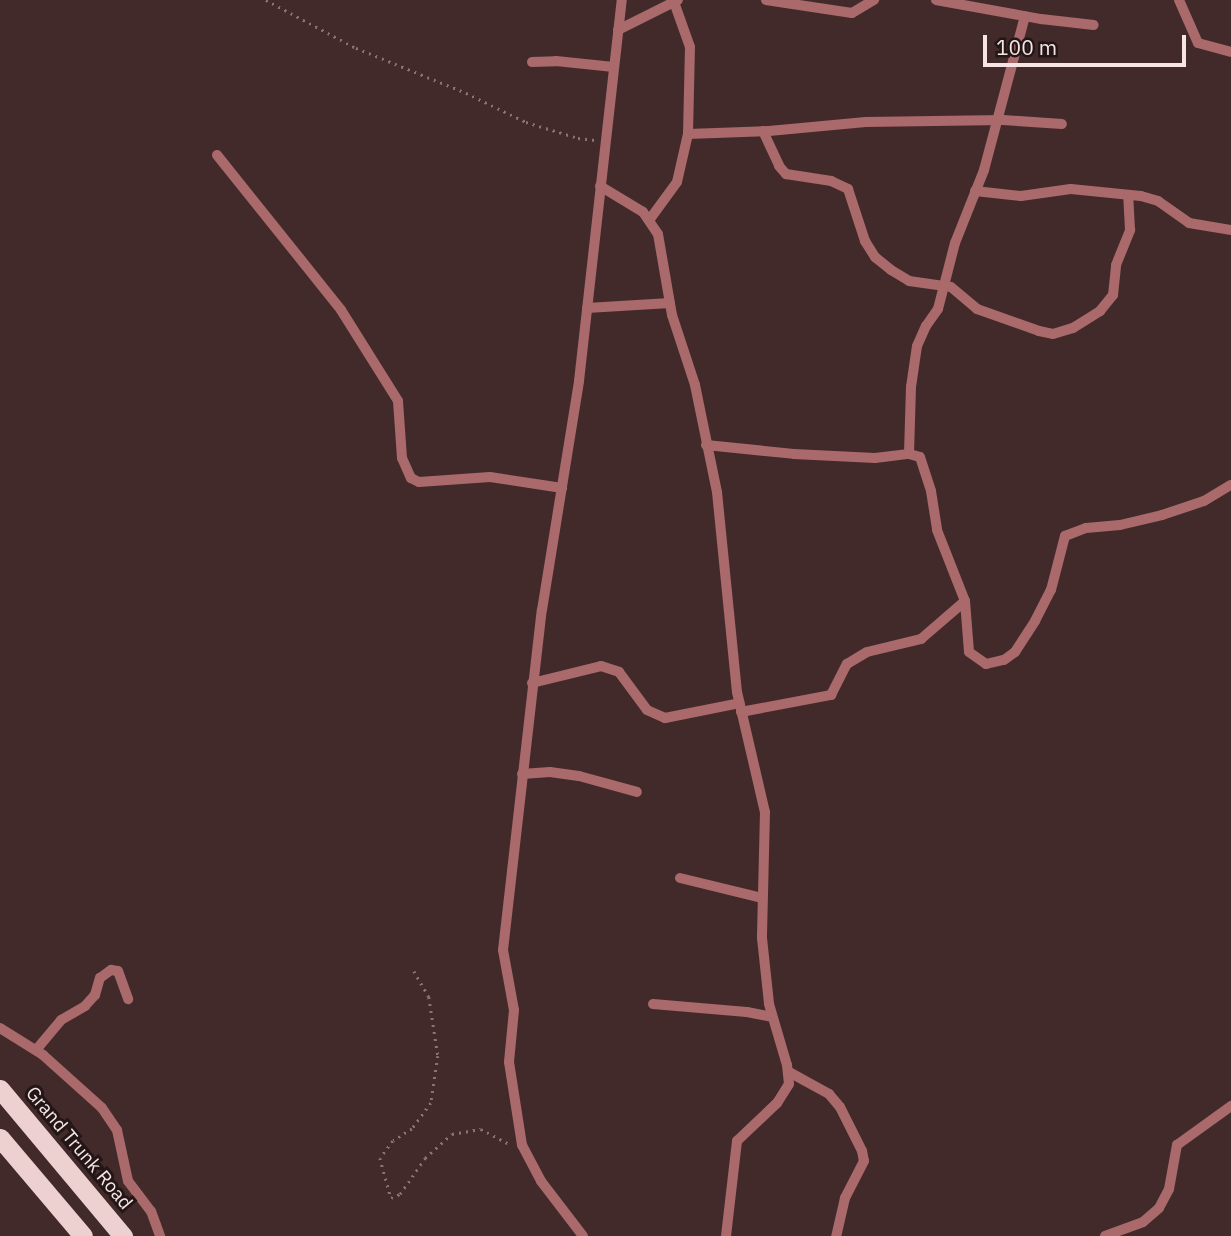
<!DOCTYPE html>
<style>
body{margin:0}
#map{position:relative;width:1231px;height:1236px;overflow:hidden;background:#432a2a;font-family:"IBM Plex Sans",sans-serif}
div>[style]{position:absolute}
[style*='--x']{left:calc(var(--x)*1px);top:calc(var(--y)*1px);width:calc(var(--w)*1px);rotate:calc(var(--a)*1deg)}
.path>*{height:2.5px;margin-top:-1.25px;transform-origin:0;background:repeating-linear-gradient(90deg,#897373 0 2px,transparent 0 7px)}
.minor>*{height:10px;margin:-5px;padding:0 5px;transform-origin:5px;border-radius:5px;background:#aa696a}
.trunk>*{height:19px;margin:-9.5px;padding:0 9.5px;transform-origin:9.5px;border-radius:9.5px;background:#ecd1d0}
span{translate:-50% -50%;white-space:nowrap;text-align:center;line-height:1.15;-webkit-text-stroke:6px #221616;paint-order:stroke}
.street-label{font-size:19px;color:#f6e5e4}
.scale{position:absolute;left:983px;top:35px;width:203px;height:32px;box-sizing:border-box;border:4px solid #f6e5e4;border-top:0;padding-left:9px;font-size:21px;line-height:24px;white-space:nowrap;color:#f6e5e4;-webkit-text-stroke:5px #221616;paint-order:stroke}
</style>
<div id="map">
<div class="path">
<div style="--x:266;--y:0;--w:102;--a:28.1"></div>
<div style="--x:356;--y:48;--w:119;--a:22.2"></div>
<div style="--x:466;--y:93;--w:67;--a:25.8"></div>
<div style="--x:526;--y:122;--w:54;--a:17.1"></div>
<div style="--x:578;--y:138;--w:17;--a:7"></div>
<div style="--x:414;--y:971;--w:30;--a:60"></div>
<div style="--x:429;--y:997;--w:60;--a:81.3"></div>
<div style="--x:438;--y:1056;--w:48;--a:98.5"></div>
<div style="--x:431;--y:1103;--w:32;--a:126"></div>
<div style="--x:412;--y:1129;--w:22;--a:148"></div>
<div style="--x:393;--y:1141;--w:21;--a:127"></div>
<div style="--x:380;--y:1158;--w:41;--a:74.6"></div>
<div style="--x:391;--y:1198;--w:10;--a:-24"></div>
<div style="--x:400;--y:1194;--w:44;--a:-55.2"></div>
<div style="--x:425;--y:1158;--w:36;--a:-42"></div>
<div style="--x:452;--y:1134;--w:29;--a:-10"></div>
<div style="--x:481;--y:1129;--w:34;--a:28"></div>
</div>
<div class="minor">
<div style="--x:766;--y:0;--w:87;--a:8.6"></div>
<div style="--x:852;--y:13;--w:26;--a:-31"></div>
<div style="--x:936;--y:0;--w:107;--a:10.3"></div>
<div style="--x:1041;--y:19;--w:53;--a:6.5"></div>
<div style="--x:1179;--y:0;--w:47;--a:66.2"></div>
<div style="--x:1198;--y:43;--w:34;--a:15"></div>
<div style="--x:618;--y:30;--w:67;--a:-26.6"></div>
<div style="--x:532;--y:62;--w:24;--a:-2"></div>
<div style="--x:556;--y:61;--w:58;--a:5.9"></div>
<div style="--x:763;--y:131;--w:38;--a:65"></div>
<div style="--x:779;--y:166;--w:11;--a:49"></div>
<div style="--x:786;--y:174;--w:46;--a:8.8"></div>
<div style="--x:831;--y:181;--w:19;--a:25"></div>
<div style="--x:848;--y:189;--w:55;--a:71.9"></div>
<div style="--x:865;--y:241;--w:19;--a:58"></div>
<div style="--x:875;--y:257;--w:21;--a:39"></div>
<div style="--x:891;--y:270;--w:21;--a:31"></div>
<div style="--x:909;--y:281;--w:42;--a:8.1"></div>
<div style="--x:951;--y:287;--w:34;--a:40"></div>
<div style="--x:977;--y:309;--w:66;--a:19.5"></div>
<div style="--x:1039;--y:331;--w:14;--a:12"></div>
<div style="--x:1053;--y:334;--w:21;--a:-17"></div>
<div style="--x:1073;--y:328;--w:32;--a:-32"></div>
<div style="--x:1100;--y:311;--w:21;--a:-51"></div>
<div style="--x:1113;--y:295;--w:30;--a:-84"></div>
<div style="--x:1116;--y:265;--w:38;--a:-68"></div>
<div style="--x:1130;--y:230;--w:35;--a:-93"></div>
<div style="--x:688;--y:134;--w:81;--a:-2.1"></div>
<div style="--x:769;--y:131;--w:97;--a:-5.3"></div>
<div style="--x:866;--y:122;--w:137;--a:-0.8"></div>
<div style="--x:1003;--y:120;--w:59;--a:3.9"></div>
<div style="--x:217;--y:155;--w:198;--a:51.3"></div>
<div style="--x:341;--y:310;--w:107;--a:57.9"></div>
<div style="--x:398;--y:401;--w:57;--a:86"></div>
<div style="--x:402;--y:458;--w:22;--a:66"></div>
<div style="--x:411;--y:478;--w:9;--a:27"></div>
<div style="--x:419;--y:482;--w:71;--a:-4"></div>
<div style="--x:490;--y:477;--w:73;--a:8.7"></div>
<div style="--x:600;--y:186;--w:50;--a:31.2"></div>
<div style="--x:643;--y:212;--w:27;--a:56"></div>
<div style="--x:658;--y:234;--w:82;--a:80.2"></div>
<div style="--x:672;--y:315;--w:74;--a:71.8"></div>
<div style="--x:695;--y:385;--w:109;--a:78.4"></div>
<div style="--x:717;--y:492;--w:201;--a:84.3"></div>
<div style="--x:737;--y:692;--w:123;--a:76.9"></div>
<div style="--x:765;--y:812;--w:126;--a:91.4"></div>
<div style="--x:762;--y:938;--w:66;--a:83.9"></div>
<div style="--x:769;--y:1004;--w:64;--a:73.6"></div>
<div style="--x:787;--y:1065;--w:19;--a:84"></div>
<div style="--x:789;--y:1084;--w:22;--a:122"></div>
<div style="--x:777;--y:1103;--w:55;--a:136.5"></div>
<div style="--x:737;--y:1141;--w:96;--a:96.6"></div>
<div style="--x:975;--y:191;--w:46;--a:6.2"></div>
<div style="--x:1021;--y:196;--w:50;--a:-8"></div>
<div style="--x:1071;--y:189;--w:70;--a:5.7"></div>
<div style="--x:1141;--y:196;--w:18;--a:16"></div>
<div style="--x:1158;--y:201;--w:38;--a:35"></div>
<div style="--x:1189;--y:223;--w:43;--a:9.5"></div>
<div style="--x:650;--y:219;--w:46;--a:-53.9"></div>
<div style="--x:677;--y:182;--w:49;--a:-77.1"></div>
<div style="--x:688;--y:134;--w:87;--a:-88.7"></div>
<div style="--x:690;--y:47;--w:48;--a:-109.6"></div>
<div style="--x:587;--y:308;--w:83;--a:-3.4"></div>
<div style="--x:706;--y:445;--w:88;--a:5.8"></div>
<div style="--x:794;--y:454;--w:81;--a:2.8"></div>
<div style="--x:875;--y:458;--w:34;--a:-7"></div>
<div style="--x:909;--y:454;--w:11;--a:15"></div>
<div style="--x:920;--y:457;--w:36;--a:72"></div>
<div style="--x:931;--y:491;--w:39;--a:81"></div>
<div style="--x:937;--y:530;--w:76;--a:68.5"></div>
<div style="--x:965;--y:601;--w:51;--a:85.5"></div>
<div style="--x:969;--y:652;--w:21;--a:35"></div>
<div style="--x:986;--y:664;--w:18;--a:-13"></div>
<div style="--x:1004;--y:660;--w:14;--a:-36"></div>
<div style="--x:1015;--y:652;--w:37;--a:-57"></div>
<div style="--x:1035;--y:621;--w:35;--a:-63"></div>
<div style="--x:1051;--y:590;--w:56;--a:-75.5"></div>
<div style="--x:1065;--y:536;--w:22;--a:-21"></div>
<div style="--x:1086;--y:528;--w:34;--a:-5"></div>
<div style="--x:1120;--y:525;--w:43;--a:-13.4"></div>
<div style="--x:1162;--y:515;--w:44;--a:-18.4"></div>
<div style="--x:1204;--y:501;--w:31;--a:-31"></div>
<div style="--x:909;--y:454;--w:67;--a:-88.3"></div>
<div style="--x:911;--y:387;--w:41;--a:-81.7"></div>
<div style="--x:917;--y:346;--w:22;--a:-66"></div>
<div style="--x:926;--y:326;--w:21;--a:-55"></div>
<div style="--x:938;--y:309;--w:68;--a:-75.6"></div>
<div style="--x:955;--y:243;--w:79;--a:-68.3"></div>
<div style="--x:984;--y:170;--w:159;--a:-75.1"></div>
<div style="--x:532;--y:683;--w:71;--a:-13.8"></div>
<div style="--x:601;--y:666;--w:19;--a:18"></div>
<div style="--x:619;--y:672;--w:47;--a:53.6"></div>
<div style="--x:647;--y:710;--w:20;--a:24"></div>
<div style="--x:665;--y:718;--w:76;--a:-11.3"></div>
<div style="--x:741;--y:712;--w:92;--a:-10.7"></div>
<div style="--x:831;--y:695;--w:35;--a:-63"></div>
<div style="--x:847;--y:664;--w:23;--a:-31"></div>
<div style="--x:867;--y:652;--w:56;--a:-13.5"></div>
<div style="--x:921;--y:639;--w:58;--a:-40.8"></div>
<div style="--x:522;--y:774;--w:28;--a:-4"></div>
<div style="--x:550;--y:772;--w:29;--a:8"></div>
<div style="--x:579;--y:776;--w:60;--a:15.4"></div>
<div style="--x:680;--y:878;--w:84;--a:13.7"></div>
<div style="--x:653;--y:1004;--w:94;--a:4.9"></div>
<div style="--x:747;--y:1012;--w:25;--a:11"></div>
<div style="--x:0;--y:1028;--w:51;--a:32.1"></div>
<div style="--x:43;--y:1055;--w:79;--a:41.9"></div>
<div style="--x:102;--y:1108;--w:27;--a:56"></div>
<div style="--x:117;--y:1130;--w:52;--a:77.8"></div>
<div style="--x:128;--y:1181;--w:38;--a:53"></div>
<div style="--x:151;--y:1211;--w:27;--a:70"></div>
<div style="--x:36;--y:1050;--w:39;--a:-50"></div>
<div style="--x:61;--y:1020;--w:28;--a:-30"></div>
<div style="--x:85;--y:1006;--w:15;--a:-48"></div>
<div style="--x:95;--y:995;--w:18;--a:-74"></div>
<div style="--x:100;--y:978;--w:14;--a:-36"></div>
<div style="--x:111;--y:970;--w:7;--a:8"></div>
<div style="--x:118;--y:971;--w:30;--a:70"></div>
<div style="--x:789;--y:1072;--w:46;--a:28.8"></div>
<div style="--x:829;--y:1094;--w:17;--a:50"></div>
<div style="--x:840;--y:1107;--w:49;--a:63.4"></div>
<div style="--x:862;--y:1151;--w:10;--a:79"></div>
<div style="--x:864;--y:1161;--w:42;--a:117.2"></div>
<div style="--x:845;--y:1198;--w:39;--a:103"></div>
<div style="--x:583;--y:1236;--w:69;--a:-127.4"></div>
<div style="--x:541;--y:1181;--w:41;--a:-117.8"></div>
<div style="--x:522;--y:1145;--w:84;--a:-98.9"></div>
<div style="--x:509;--y:1062;--w:52;--a:-84.5"></div>
<div style="--x:514;--y:1010;--w:61;--a:-100.4"></div>
<div style="--x:503;--y:950;--w:342;--a:-83.5"></div>
<div style="--x:542;--y:610;--w:232;--a:-80.8"></div>
<div style="--x:579;--y:381;--w:383;--a:-83.6"></div>
<div style="--x:1105;--y:1236;--w:40;--a:-20.2"></div>
<div style="--x:1143;--y:1222;--w:21;--a:-41"></div>
<div style="--x:1159;--y:1208;--w:21;--a:-62"></div>
<div style="--x:1169;--y:1189;--w:45;--a:-79.7"></div>
<div style="--x:1177;--y:1145;--w:67;--a:-35.8"></div>
</div>
<div class="trunk">
<div style="--x:0;--y:1089;--w:192;--a:50.1"></div>
<div style="--x:0;--y:1138;--w:128;--a:49.7"></div>
</div>
<div class="street-label">
<span style="left:79px;top:1148px;rotate:50deg">Grand Trunk Road</span>
</div>
<div class="scale">100 m</div>
</div>
